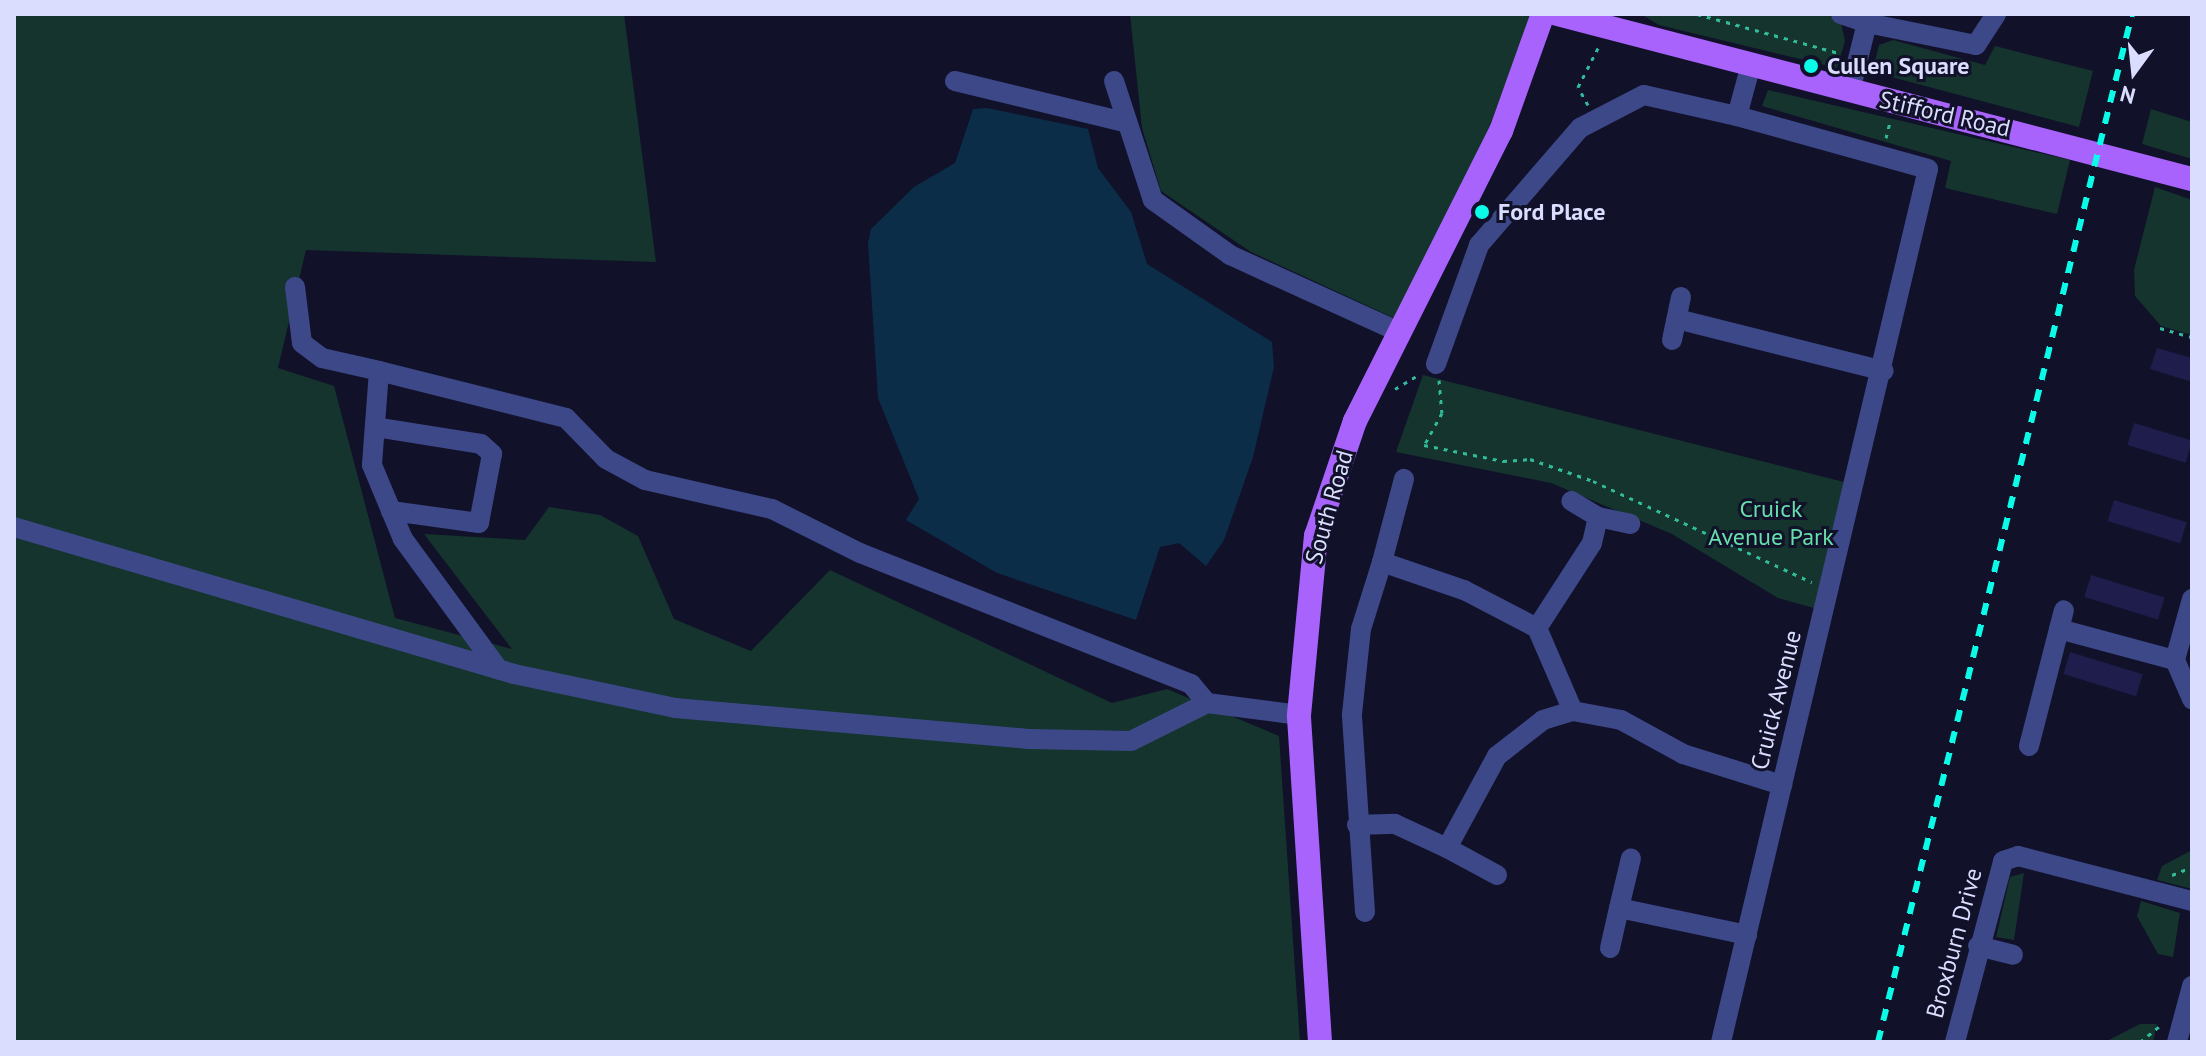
<!DOCTYPE html>
<style>
body{margin:0}
#map{position:relative;width:2206px;height:1056px;overflow:hidden;background:#11112a;font-family:"PT Sans",sans-serif}
div>[style]{position:absolute}
[style*='--x']{left:calc(var(--x)*1px);top:calc(var(--y)*1px);width:calc(var(--w)*1px);rotate:calc(var(--a)*1deg)}
.green>*{inset:0;background:#14342d}
.water>*{inset:0;background:#0c2d48}
.building>*{inset:0;background:#1e1d4b;transform-origin:0 0}
.path>*{height:3px;margin-top:-1.5px;transform-origin:0;background:repeating-linear-gradient(90deg,#32bb9a 0 4px,transparent 0 10px)}
.minor>*{height:20px;margin:-10px;padding:0 10px;transform-origin:10px;border-radius:10px;background:#3d4888}
.major>*{height:24px;margin:-12px;padding:0 12px;transform-origin:12px;border-radius:12px;background:#a863fd}
.rail>*{height:6px;margin-top:-3px;transform-origin:0;background:repeating-linear-gradient(90deg,#0afbe8 0 12px,transparent 0 22px)}
.dots>*{width:22px;height:22px;translate:-50% -50%;box-sizing:border-box;border:4px solid #11112a;border-radius:50%}
span{translate:-50% -50%;white-space:nowrap;text-align:center;line-height:1.15;-webkit-text-stroke:6px #11112a;paint-order:stroke}
.poi-label{font-size:24px;color:#dbddfe;font-weight:700}
.left{translate:0 -50%;text-align:left}
.street-label{font-size:24px;color:#dbddfe}
.park-label{font-size:24px;color:#66dfab}
.frame{position:absolute;inset:0;border:16px solid #dbddfe;pointer-events:none}
.north{position:absolute;left:2094px;top:32px;width:80px;height:80px;-webkit-text-stroke:6px #11112a;paint-order:stroke;rotate:195deg;font-size:22px;font-weight:700;line-height:32px;text-align:center;color:#dbddfe}
.north::after{content:'';display:block;margin:auto;width:28px;height:36px;background:#dbddfe;clip-path:polygon(50% 0,100% 100%,50% 72%,0 100%)}
</style>
<div id="map">
<div class="green">
<div style="clip-path:polygon(14px 14px,624px 14px,656px 262px,306px 250px,278px 368px,334px 386px,395px 618px,512px 649px,424px 534px,525px 540px,549px 507px,600px 515px,638px 536px,674px 619px,751px 651px,830px 570px,1112px 703px,1167px 689px,1279px 736px,1300px 1042px,14px 1042px)"></div>
<div style="clip-path:polygon(1130px 14px,1532px 14px,1487px 133px,1396px 319px,1251px 252px,1161px 191px,1142px 128px)"></div>
<div style="clip-path:polygon(1641px 14px,1822px 14px,1840px 19px,1845px 41px,1837px 68px,1659px 25px)"></div>
<div style="clip-path:polygon(1893px 40px,1985px 65px,1995px 46px,2093px 71px,2079px 127px,1884px 75px,1875px 61px,1879px 45px)"></div>
<div style="clip-path:polygon(1768px 90px,2070px 160px,2057px 214px,1945px 188px,1951px 161px,1762px 106px)"></div>
<div style="clip-path:polygon(2151px 109px,2192px 122px,2192px 159px,2142px 144px)"></div>
<div style="clip-path:polygon(2155px 187px,2192px 200px,2192px 335px,2161px 326px,2135px 296px,2134px 270px)"></div>
<div style="clip-path:polygon(1423px 375px,1844px 482px,1814px 608px,1778px 598px,1672px 534px,1551px 483px,1396px 452px)"></div>
<div style="clip-path:polygon(2192px 850px,2192px 889px,2157px 880px,2162px 866px)"></div>
<div style="clip-path:polygon(2024px 873px,2014px 940px,1996px 937px,2010px 877px)"></div>
<div style="clip-path:polygon(2141px 901px,2180px 913px,2173px 957px,2158px 954px,2137px 916px)"></div>
<div style="clip-path:polygon(2140px 1024px,2157px 1024px,2153px 1042px,2105px 1042px)"></div>
</div>
<div class="water">
<div style="clip-path:polygon(987px 108px,1088px 129px,1098px 168px,1131px 212px,1147px 264px,1272px 342px,1274px 367px,1253px 457px,1224px 540px,1206px 566px,1179px 543px,1160px 547px,1136px 620px,997px 573px,906px 520px,919px 499px,878px 398px,868px 243px,871px 229px,914px 187px,955px 163px,973px 109px)"></div>
</div>
<div class="building">
<div style="clip-path:polygon(2157px 348px,2192px 358px,2192px 382px,2150px 369px)"></div>
<div style="left:2134px;top:423px;width:61px;height:23px;rotate:17deg"></div>
<div style="left:2114px;top:500px;width:76px;height:22px;rotate:17deg"></div>
<div style="left:2091px;top:575px;width:77px;height:23px;rotate:17deg"></div>
<div style="left:2070px;top:652px;width:76px;height:23px;rotate:17deg"></div>
</div>
<div class="path">
<div style="--x:1697;--y:14;--w:147;--a:15.4"></div>
<div style="--x:1588;--y:105;--w:21;--a:-119"></div>
<div style="--x:1578;--y:87;--w:44;--a:-62.9"></div>
<div style="--x:1886;--y:138;--w:16;--a:-76"></div>
<div style="--x:2160;--y:328;--w:33;--a:16"></div>
<div style="--x:1439;--y:380;--w:33;--a:85"></div>
<div style="--x:1442;--y:413;--w:37;--a:119"></div>
<div style="--x:1424;--y:445;--w:81;--a:11.4"></div>
<div style="--x:1503;--y:461;--w:27;--a:-4"></div>
<div style="--x:1530;--y:459;--w:67;--a:19.2"></div>
<div style="--x:1593;--y:481;--w:241;--a:24.8"></div>
<div style="--x:1395;--y:389;--w:29;--a:-31"></div>
<div style="--x:2172;--y:875;--w:22;--a:-22"></div>
<div style="--x:2140;--y:1042;--w:26;--a:-39"></div>
</div>
<div class="minor">
<div style="--x:1841;--y:14;--w:28;--a:19"></div>
<div style="--x:955;--y:81;--w:174;--a:13.6"></div>
<div style="--x:1114;--y:81;--w:125;--a:71.9"></div>
<div style="--x:1153;--y:200;--w:95;--a:35.5"></div>
<div style="--x:1230;--y:255;--w:188;--a:24.5"></div>
<div style="--x:1850;--y:91;--w:70;--a:-76"></div>
<div style="--x:1867;--y:23;--w:111;--a:11.4"></div>
<div style="--x:1976;--y:45;--w:37;--a:-57"></div>
<div style="--x:295;--y:287;--w:56;--a:82.9"></div>
<div style="--x:302;--y:343;--w:25;--a:37"></div>
<div style="--x:322;--y:358;--w:58;--a:12.8"></div>
<div style="--x:379;--y:371;--w:94;--a:94.3"></div>
<div style="--x:372;--y:465;--w:80;--a:67.3"></div>
<div style="--x:403;--y:539;--w:162;--a:53.8"></div>
<div style="--x:1677;--y:319;--w:213;--a:14.1"></div>
<div style="--x:1672;--y:340;--w:44;--a:-78.2"></div>
<div style="--x:1436;--y:364;--w:127;--a:-70.1"></div>
<div style="--x:1479;--y:245;--w:155;--a:-49.2"></div>
<div style="--x:1580;--y:128;--w:72;--a:-27.3"></div>
<div style="--x:1644;--y:95;--w:95;--a:12.7"></div>
<div style="--x:1737;--y:116;--w:50;--a:-74.8"></div>
<div style="--x:379;--y:371;--w:193;--a:14.1"></div>
<div style="--x:566;--y:418;--w:57;--a:45.7"></div>
<div style="--x:606;--y:459;--w:44;--a:28.3"></div>
<div style="--x:645;--y:480;--w:130;--a:12.9"></div>
<div style="--x:772;--y:509;--w:98;--a:26.6"></div>
<div style="--x:860;--y:553;--w:356;--a:21.6"></div>
<div style="--x:1191;--y:684;--w:25;--a:50"></div>
<div style="--x:375;--y:427;--w:107;--a:9.1"></div>
<div style="--x:481;--y:444;--w:15;--a:42"></div>
<div style="--x:492;--y:454;--w:70;--a:100.7"></div>
<div style="--x:479;--y:523;--w:89;--a:-172.2"></div>
<div style="--x:1598;--y:517;--w:33;--a:12"></div>
<div style="--x:14;--y:527;--w:521;--a:16.38"></div>
<div style="--x:514;--y:674;--w:165;--a:11.9"></div>
<div style="--x:675;--y:708;--w:355;--a:5"></div>
<div style="--x:1029;--y:739;--w:102;--a:1.1"></div>
<div style="--x:1131;--y:741;--w:85;--a:-26.6"></div>
<div style="--x:1207;--y:703;--w:93;--a:7.4"></div>
<div style="--x:1382;--y:562;--w:86;--a:-75.2"></div>
<div style="--x:2192;--y:599;--w:63;--a:105.6"></div>
<div style="--x:2175;--y:660;--w:43;--a:66.4"></div>
<div style="--x:1537;--y:628;--w:101;--a:-57.1"></div>
<div style="--x:1592;--y:543;--w:27;--a:-77"></div>
<div style="--x:1598;--y:517;--w:31;--a:-149"></div>
<div style="--x:2059;--y:629;--w:120;--a:15"></div>
<div style="--x:2029;--y:746;--w:140;--a:-75.6"></div>
<div style="--x:1357;--y:825;--w:38;--a:-2"></div>
<div style="--x:1395;--y:824;--w:57;--a:24.8"></div>
<div style="--x:1497;--y:875;--w:57;--a:-151.6"></div>
<div style="--x:1447;--y:848;--w:105;--a:-61.5"></div>
<div style="--x:1497;--y:756;--w:58;--a:-38"></div>
<div style="--x:1543;--y:720;--w:31;--a:-17"></div>
<div style="--x:1619;--y:908;--w:51;--a:-76.5"></div>
<div style="--x:1365;--y:912;--w:198;--a:-93.8"></div>
<div style="--x:1352;--y:714;--w:85;--a:-84"></div>
<div style="--x:1361;--y:629;--w:70;--a:-72.6"></div>
<div style="--x:1382;--y:562;--w:87;--a:18.9"></div>
<div style="--x:1464;--y:590;--w:82;--a:27.5"></div>
<div style="--x:1537;--y:628;--w:90;--a:66.6"></div>
<div style="--x:1573;--y:711;--w:49;--a:10.6"></div>
<div style="--x:1621;--y:720;--w:71;--a:28.7"></div>
<div style="--x:1683;--y:754;--w:104;--a:17.4"></div>
<div style="--x:1978;--y:946;--w:36;--a:14"></div>
<div style="--x:1610;--y:948;--w:41;--a:-77.3"></div>
<div style="--x:1619;--y:908;--w:131;--a:11.9"></div>
<div style="--x:1721;--y:1042;--w:897;--a:-76.66"></div>
<div style="--x:1928;--y:169;--w:198;--a:-164.5"></div>
<div style="--x:1955;--y:1042;--w:187;--a:-75.1"></div>
<div style="--x:2003;--y:861;--w:16;--a:-18"></div>
<div style="--x:2018;--y:856;--w:180;--a:14.5"></div>
<div style="--x:2177;--y:1042;--w:58;--a:-75"></div>
</div>
<div class="major">
<div style="--x:1557;--y:14;--w:656;--a:14.57"></div>
<div style="--x:1320;--y:1042;--w:328;--a:-93.7"></div>
<div style="--x:1299;--y:715;--w:180;--a:-84.6"></div>
<div style="--x:1316;--y:536;--w:121;--a:-71.3"></div>
<div style="--x:1355;--y:421;--w:325;--a:-63.3"></div>
<div style="--x:1501;--y:131;--w:124;--a:-70.3"></div>
</div>
<div class="rail">
<div style="--x:1878;--y:1042;--w:1059;--a:-76.12"></div>
</div>
<div class="dots">
<div style="left:1811px;top:66px;background:#0afbe8"></div>
<div style="left:1482px;top:212px;background:#0afbe8"></div>
</div>
<div class="poi-label">
<span class="left" style="left:1827px;top:66px">Cullen Square</span>
<span class="left" style="left:1498px;top:212px">Ford Place</span>
</div>
<div class="street-label">
<span style="left:1945px;top:114px;rotate:13deg">Stifford Road</span>
<span style="left:1329px;top:507px;rotate:-74deg">South Road</span>
<span style="left:1776px;top:700px;rotate:-76deg">Cruick Avenue</span>
<span style="left:1954px;top:943px;rotate:-75deg">Broxburn Drive</span>
</div>
<div class="park-label">
<span style="left:1771px;top:523px">Cruick<br>Avenue Park</span>
</div>
<div class="frame"></div>
<div class="north">N</div>
</div>
